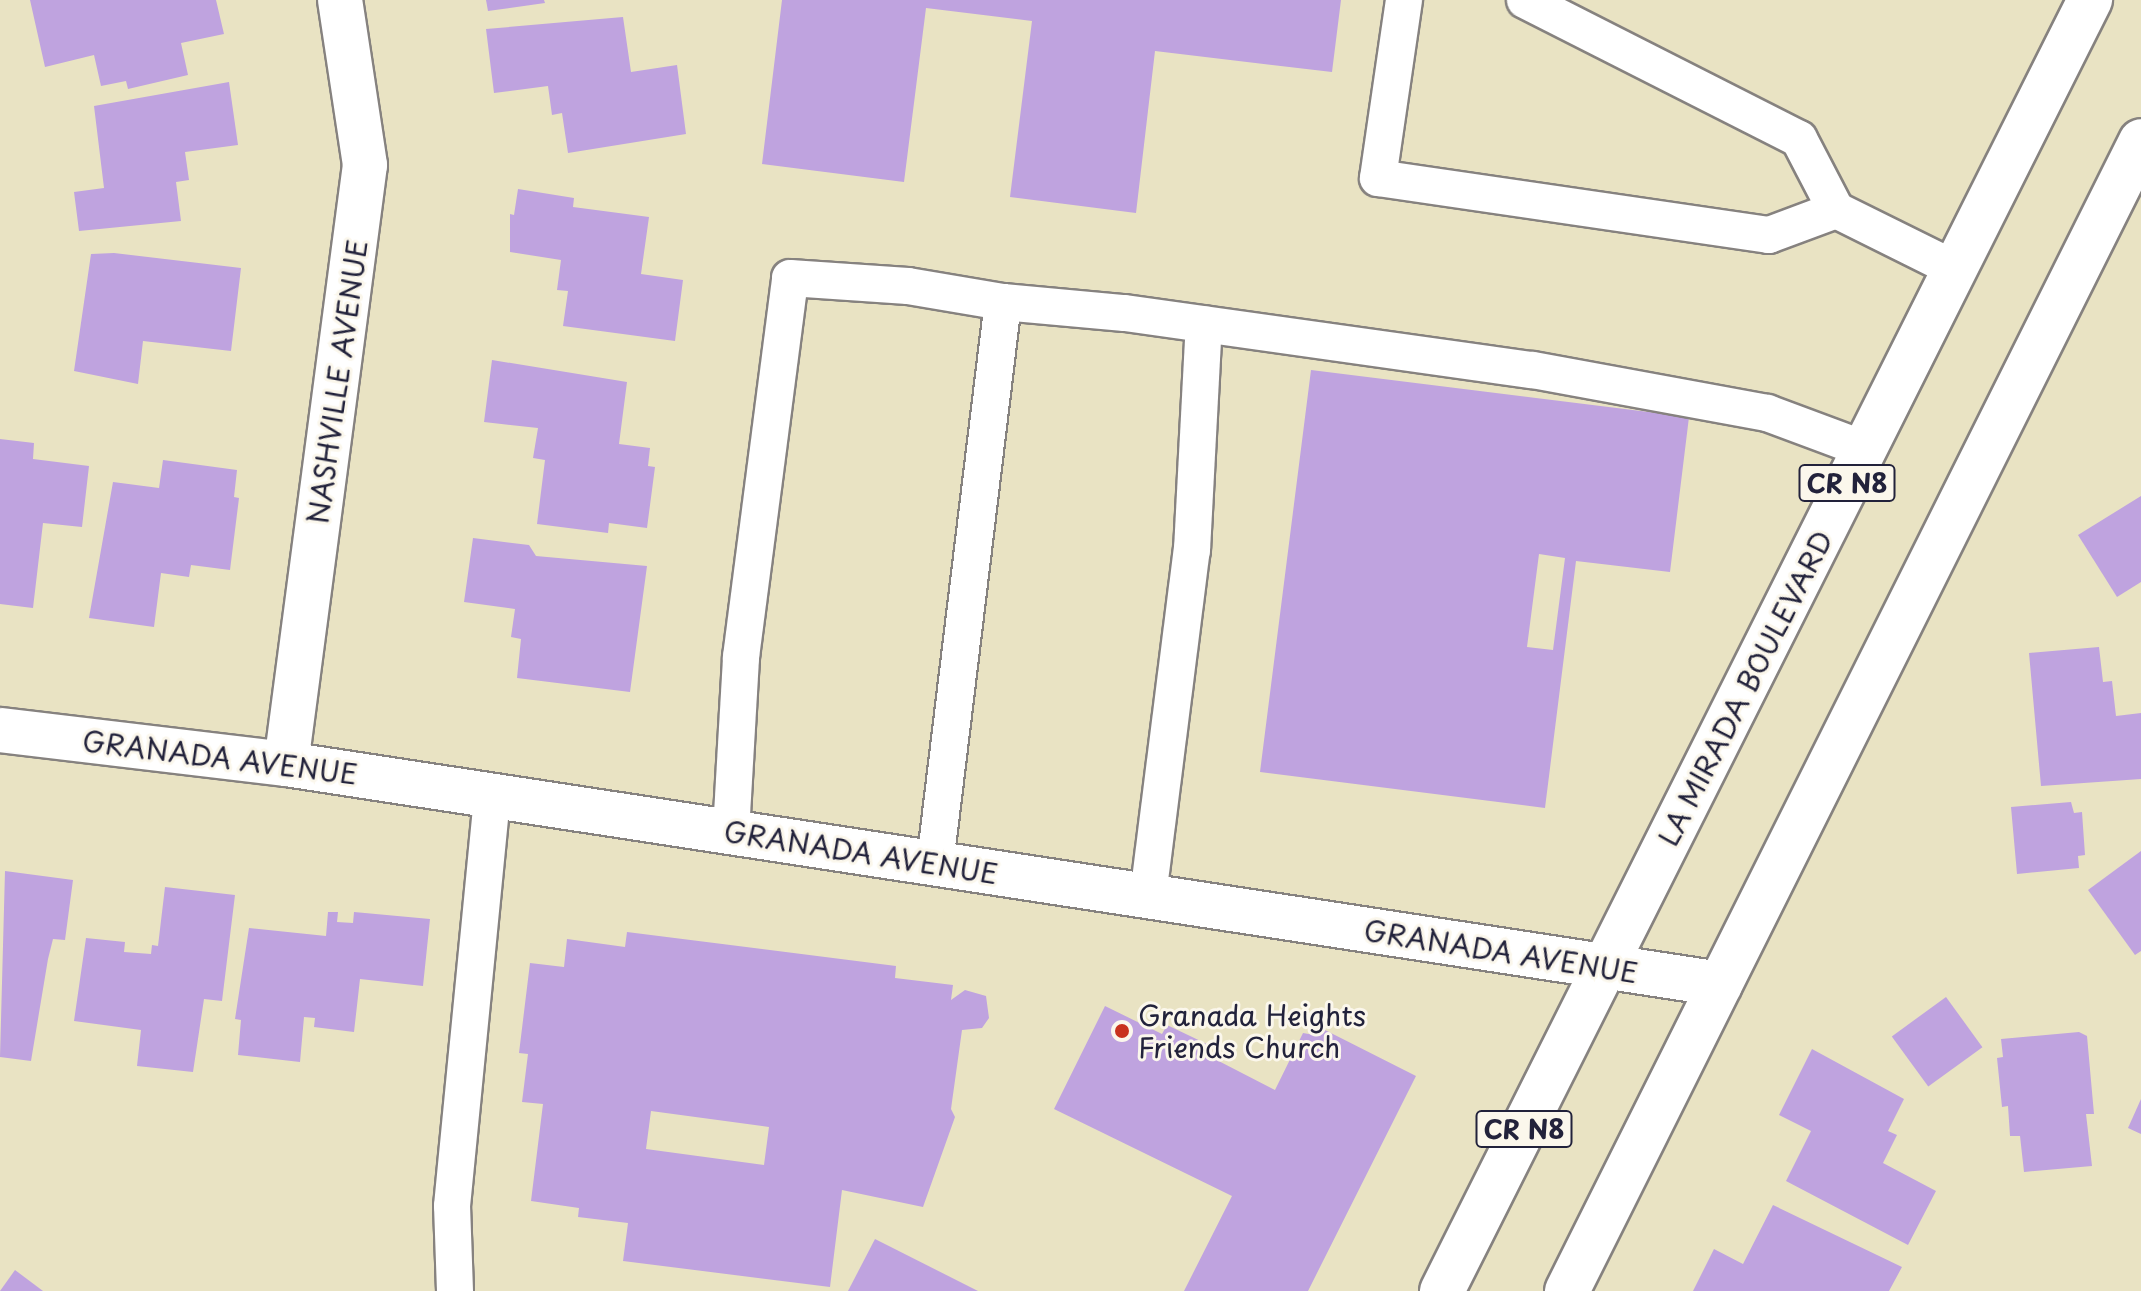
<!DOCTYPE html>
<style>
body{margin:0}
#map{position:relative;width:2141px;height:1291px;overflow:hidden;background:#e9e3c3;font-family:"Playpen Sans",sans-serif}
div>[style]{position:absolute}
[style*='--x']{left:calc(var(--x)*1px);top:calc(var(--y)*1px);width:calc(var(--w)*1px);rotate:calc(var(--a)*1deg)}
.building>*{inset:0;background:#bfa3df;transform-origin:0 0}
.roads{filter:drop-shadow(2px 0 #86827f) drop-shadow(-2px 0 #86827f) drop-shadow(0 2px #86827f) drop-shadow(0 -2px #86827f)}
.lane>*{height:36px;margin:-18px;padding:0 18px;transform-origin:18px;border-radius:18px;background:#fff}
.street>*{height:44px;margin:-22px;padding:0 22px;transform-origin:22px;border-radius:22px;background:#fff}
.primary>*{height:44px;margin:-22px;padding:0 22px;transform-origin:22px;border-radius:22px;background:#fff}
.dots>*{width:22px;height:22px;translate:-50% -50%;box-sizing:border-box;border:4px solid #fbf7ec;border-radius:50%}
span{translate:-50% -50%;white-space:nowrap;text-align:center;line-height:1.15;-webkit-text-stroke:6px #fbf7ec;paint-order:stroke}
.shield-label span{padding:2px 6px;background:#fbf7ec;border:2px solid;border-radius:6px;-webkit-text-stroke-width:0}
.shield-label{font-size:26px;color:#22223b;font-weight:700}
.street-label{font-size:28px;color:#22223b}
.poi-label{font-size:28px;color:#22223b}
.left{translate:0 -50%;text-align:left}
</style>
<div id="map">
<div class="building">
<div style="clip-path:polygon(30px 0,216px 0,224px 34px,181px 43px,188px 75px,128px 89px,126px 81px,101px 86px,94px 55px,45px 67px)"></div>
<div style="clip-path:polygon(486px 0,544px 0,545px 3px,488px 11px)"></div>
<div style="clip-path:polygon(782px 0,1341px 0,1332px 72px,1155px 51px,1136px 213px,1010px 197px,1032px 21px,926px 8px,904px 182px,762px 164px)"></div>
<div style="clip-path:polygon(623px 17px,631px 72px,677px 65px,686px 134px,568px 153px,562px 113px,552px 115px,548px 86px,494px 93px,486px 29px)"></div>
<div style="clip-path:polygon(229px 82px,238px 145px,185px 152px,189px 180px,176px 182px,181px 221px,79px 231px,74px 192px,104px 188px,94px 106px)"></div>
<div style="clip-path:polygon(518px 189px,574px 198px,573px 207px,649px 217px,641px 274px,683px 280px,675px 341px,563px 326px,568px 291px,557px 290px,561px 260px,510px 252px,510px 214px,514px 215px)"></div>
<div style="clip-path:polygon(114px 253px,241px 268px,231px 351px,143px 341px,138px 384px,74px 371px,91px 254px)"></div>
<div style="clip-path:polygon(492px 360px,627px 382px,619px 444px,650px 448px,648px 466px,655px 467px,647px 528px,609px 523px,608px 533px,537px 524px,545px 460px,533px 458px,538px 428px,484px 422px)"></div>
<div style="clip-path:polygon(evenodd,1311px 370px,1689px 417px,1670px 572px,1576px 561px,1545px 808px,1260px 772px,1311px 370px,1539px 554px,1565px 558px,1553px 650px,1527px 647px,1539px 554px)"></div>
<div style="clip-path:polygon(0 439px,34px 443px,33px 459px,89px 466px,82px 527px,43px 523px,33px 608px,0 604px)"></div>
<div style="clip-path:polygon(163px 460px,237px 470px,234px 497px,239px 498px,230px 570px,191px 565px,189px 577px,161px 573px,154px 627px,89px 618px,113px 482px,159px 488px)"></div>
<div style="clip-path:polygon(2141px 496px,2141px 582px,2117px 597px,2078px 535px)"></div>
<div style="clip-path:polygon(473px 538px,529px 545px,536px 556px,647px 566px,630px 692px,517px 678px,521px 639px,511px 637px,515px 609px,464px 602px)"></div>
<div style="clip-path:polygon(2099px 647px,2103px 682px,2112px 681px,2116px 716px,2141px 713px,2141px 779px,2041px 786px,2029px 653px)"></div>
<div style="clip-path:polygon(2071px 802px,2074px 813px,2082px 812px,2085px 855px,2078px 856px,2079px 868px,2017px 874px,2011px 807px)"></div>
<div style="clip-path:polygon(2141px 851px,2141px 951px,2135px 955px,2088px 890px)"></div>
<div style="clip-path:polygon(5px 871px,73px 880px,65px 940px,53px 939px,48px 959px,31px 1061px,0 1057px)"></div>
<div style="clip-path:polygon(165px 887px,235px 895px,222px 1001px,204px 999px,193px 1072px,137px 1066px,141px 1030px,74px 1021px,86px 938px,125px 942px,124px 952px,151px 954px,152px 945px,158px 946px)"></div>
<div style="clip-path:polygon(328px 912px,338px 912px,337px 922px,353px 923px,354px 912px,430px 919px,423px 986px,360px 979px,354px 1032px,314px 1027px,315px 1018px,304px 1017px,300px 1062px,238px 1055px,241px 1020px,235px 1019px,249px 928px,326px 936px)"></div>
<div style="clip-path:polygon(evenodd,627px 932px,896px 966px,895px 978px,953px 985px,951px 1000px,965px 990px,986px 996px,989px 1018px,982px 1028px,962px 1030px,951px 1109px,955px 1117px,923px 1207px,842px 1190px,830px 1287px,623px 1261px,628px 1223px,578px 1217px,579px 1208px,531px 1201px,543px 1104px,522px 1102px,528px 1054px,519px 1053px,530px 963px,564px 967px,567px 939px,625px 947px,627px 932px,651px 1111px,769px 1127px,764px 1165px,646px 1149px,651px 1111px)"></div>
<div style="left:1946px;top:997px;width:62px;height:67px;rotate:54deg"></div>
<div style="clip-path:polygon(1105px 1006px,1162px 1034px,1167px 1025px,1211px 1046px,1207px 1055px,1275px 1090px,1303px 1033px,1320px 1036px,1323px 1029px,1416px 1076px,1308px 1291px,1184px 1291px,1232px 1196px,1054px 1109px)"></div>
<div style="clip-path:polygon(2079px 1032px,2087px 1036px,2094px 1114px,2086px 1114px,2092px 1166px,2024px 1172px,2020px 1136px,2010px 1136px,2008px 1106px,2002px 1107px,1997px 1058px,2003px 1057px,2001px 1039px)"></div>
<div style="clip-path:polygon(1812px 1049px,1904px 1099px,1888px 1131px,1897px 1135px,1883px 1163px,1936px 1191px,1908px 1245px,1786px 1181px,1811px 1131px,1779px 1115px)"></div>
<div style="clip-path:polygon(2141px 1099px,2141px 1134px,2128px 1128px)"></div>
<div style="clip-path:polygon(1773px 1205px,1902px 1267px,1889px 1291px,1693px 1291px,1714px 1249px,1743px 1264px)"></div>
<div style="clip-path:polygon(875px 1239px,978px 1291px,848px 1291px)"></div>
<div style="clip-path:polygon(15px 1270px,43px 1291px,0 1291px)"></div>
</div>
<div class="roads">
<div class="lane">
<div style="--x:1404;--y:0;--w:180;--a:98.3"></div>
<div style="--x:1378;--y:178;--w:395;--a:8.3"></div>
<div style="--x:1769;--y:235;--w:72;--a:-20.5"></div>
<div style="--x:1525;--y:0;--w:307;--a:26.9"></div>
<div style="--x:1799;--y:139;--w:80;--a:62.5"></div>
<div style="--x:1836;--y:210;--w:133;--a:26.4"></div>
<div style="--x:1003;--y:302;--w:122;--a:5.2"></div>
<div style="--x:1125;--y:313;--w:412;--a:8"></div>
<div style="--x:1533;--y:370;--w:238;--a:10.4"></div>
<div style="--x:1767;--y:413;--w:103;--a:20.4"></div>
<div style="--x:731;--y:832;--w:175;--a:-86.7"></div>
<div style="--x:741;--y:657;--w:382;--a:-82.6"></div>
<div style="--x:790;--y:278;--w:118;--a:3.9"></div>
<div style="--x:908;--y:286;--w:96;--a:9.6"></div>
<div style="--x:1003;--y:302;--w:565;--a:96.91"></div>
<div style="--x:1148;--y:896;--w:349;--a:-82.8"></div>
<div style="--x:1192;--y:550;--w:226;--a:-87"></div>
<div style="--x:455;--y:1291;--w:85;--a:-92"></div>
<div style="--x:452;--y:1206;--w:412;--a:-84.4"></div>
</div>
<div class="street">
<div style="--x:0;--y:730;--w:288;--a:6.8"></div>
<div style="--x:286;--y:764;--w:1451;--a:8.72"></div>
<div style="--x:286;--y:764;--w:604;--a:-82.49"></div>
<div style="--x:365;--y:165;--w:167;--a:-98.6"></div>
</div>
<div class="primary">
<div style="--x:1442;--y:1291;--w:1445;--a:-63.35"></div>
<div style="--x:1567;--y:1291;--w:1285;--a:-63.47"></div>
</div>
</div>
<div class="dots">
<div style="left:1122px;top:1031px;background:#c8321e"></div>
</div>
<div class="shield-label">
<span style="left:1847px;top:483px">CR N8</span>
<span style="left:1524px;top:1129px">CR N8</span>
</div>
<div class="street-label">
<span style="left:337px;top:382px;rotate:-82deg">NASHVILLE AVENUE</span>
<span style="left:1745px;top:688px;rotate:-63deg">LA MIRADA BOULEVARD</span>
<span style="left:220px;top:757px;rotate:7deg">GRANADA AVENUE</span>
<span style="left:861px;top:852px;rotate:9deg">GRANADA AVENUE</span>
<span style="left:1501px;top:951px;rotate:9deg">GRANADA AVENUE</span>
</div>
<div class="poi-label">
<span class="left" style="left:1138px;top:1031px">Granada Heights<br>Friends Church</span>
</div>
</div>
